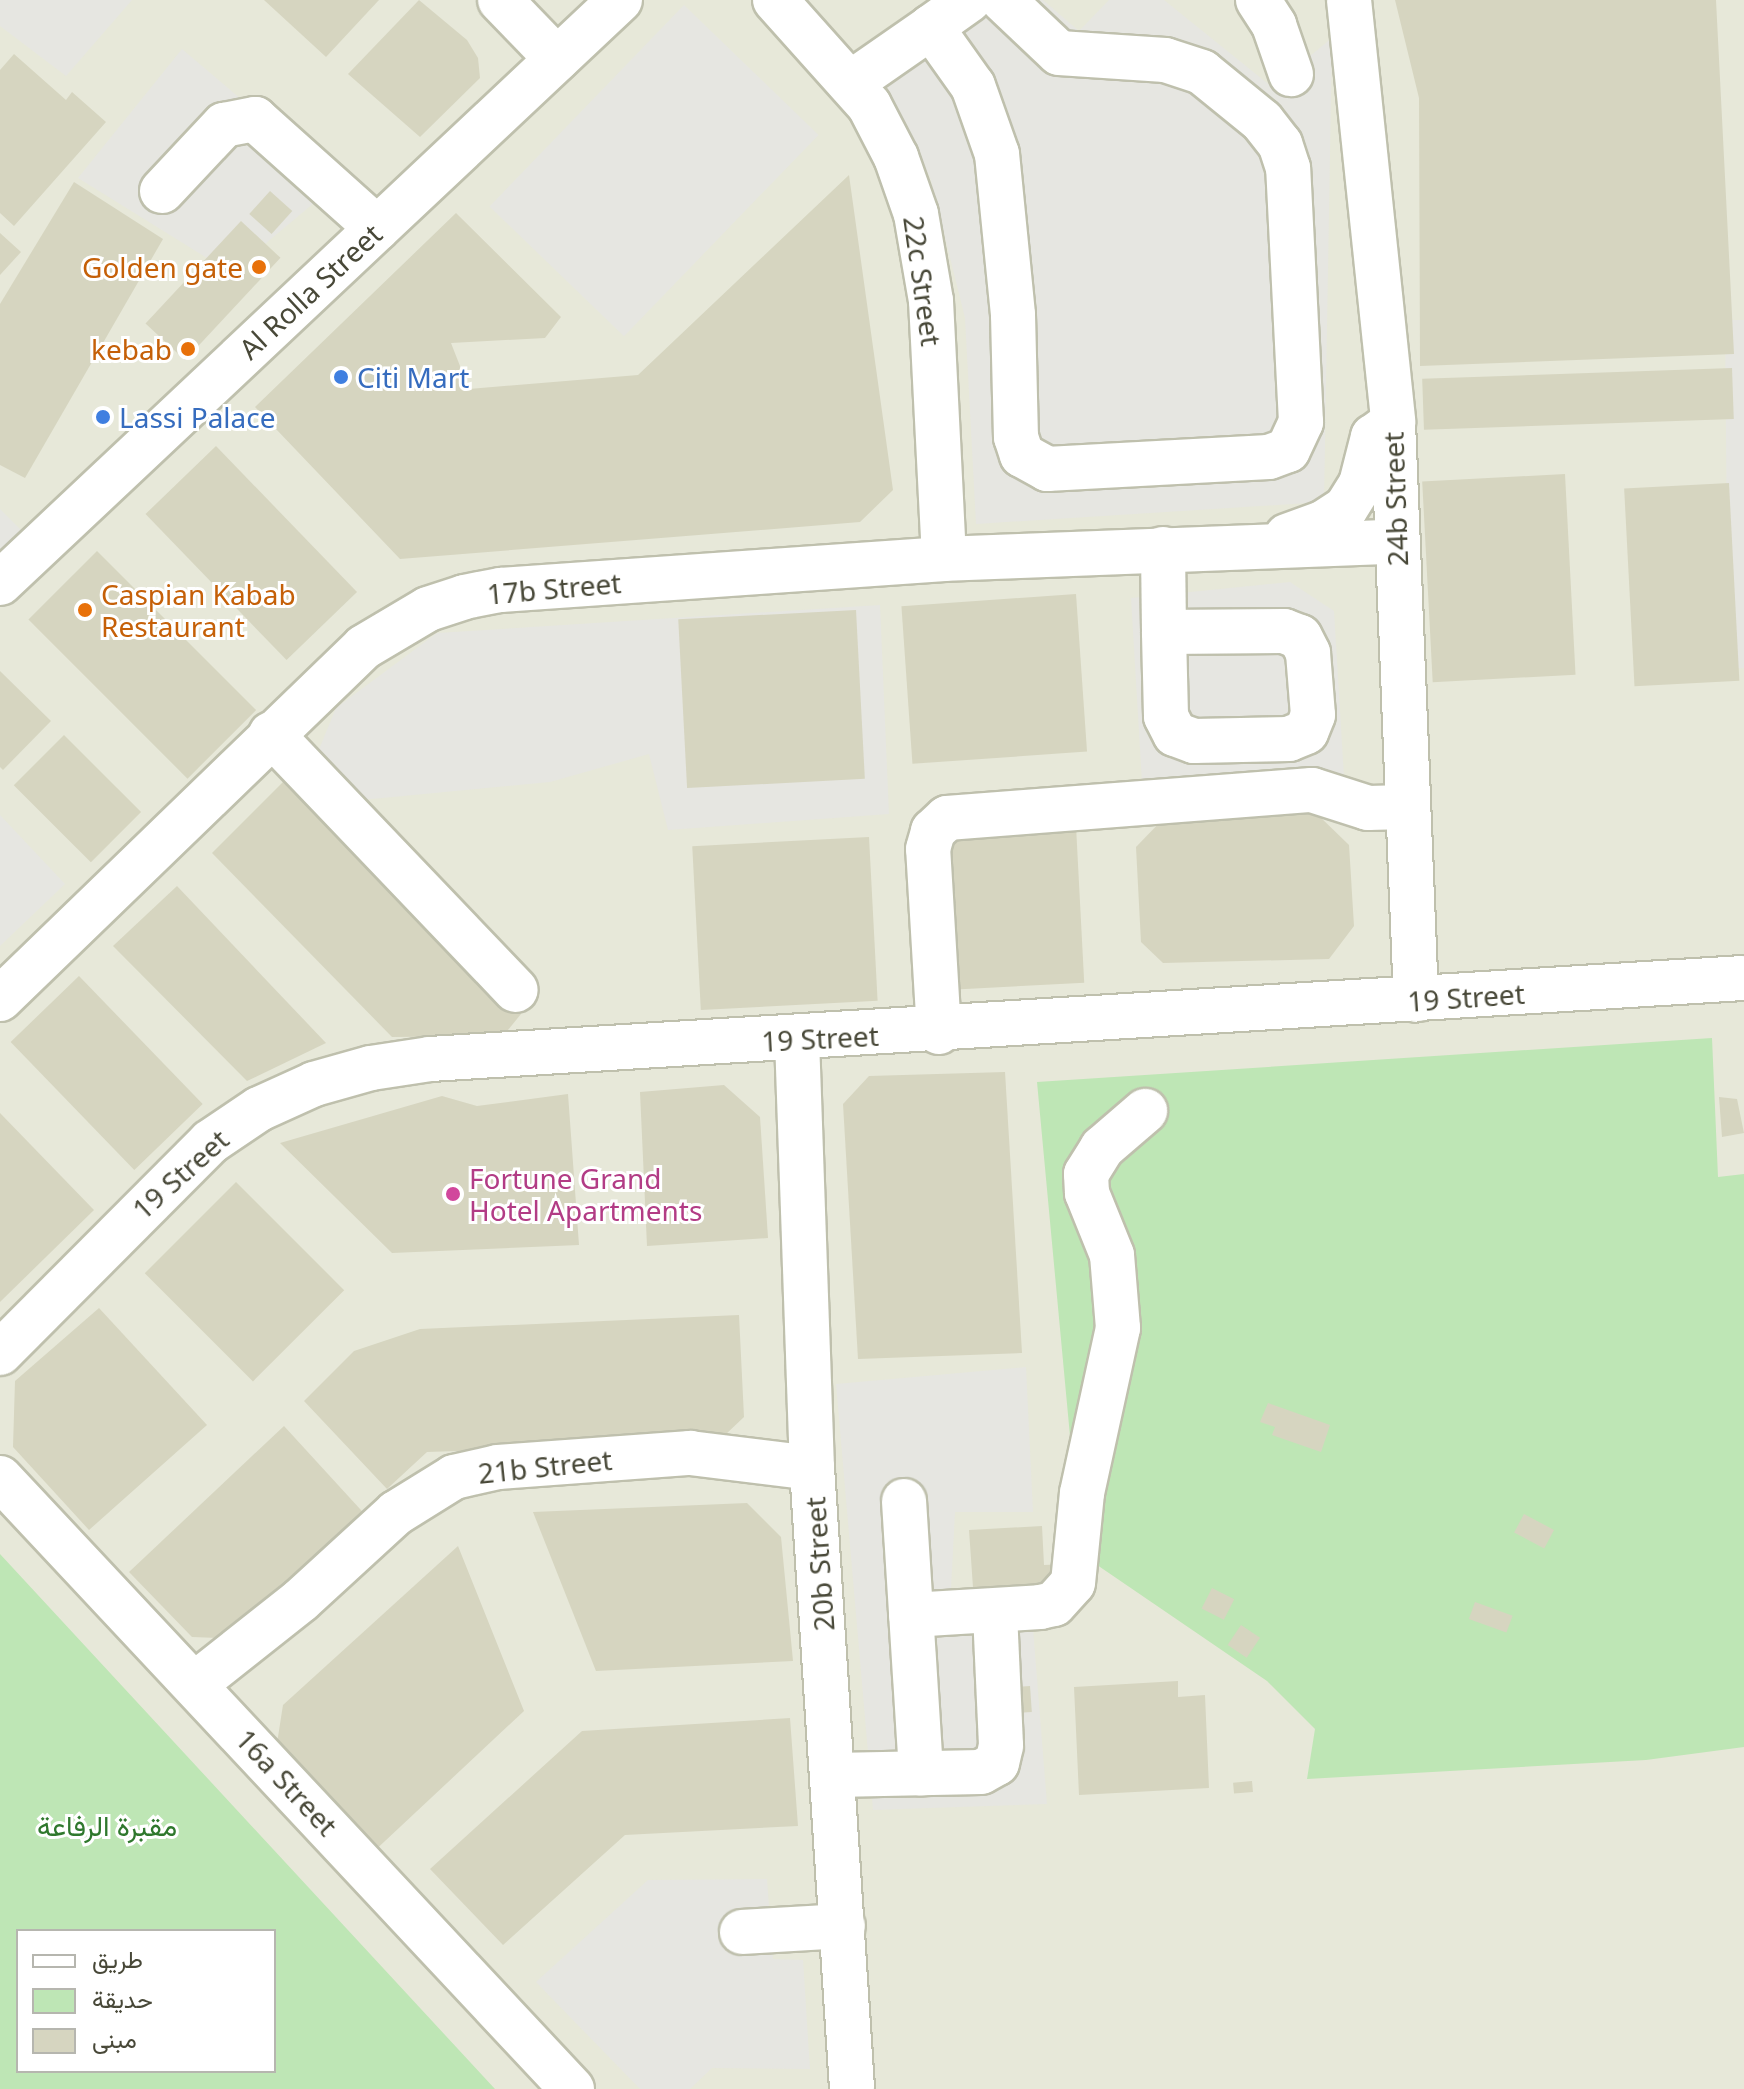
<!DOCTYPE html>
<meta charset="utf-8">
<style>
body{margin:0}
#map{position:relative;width:1744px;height:2089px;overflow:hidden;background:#f4f4ea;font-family:"Noto Sans",Vazirmatn,sans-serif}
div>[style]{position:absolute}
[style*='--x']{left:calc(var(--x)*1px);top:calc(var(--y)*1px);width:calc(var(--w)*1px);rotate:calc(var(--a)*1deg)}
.residential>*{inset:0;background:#e7e8d9}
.green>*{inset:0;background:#bee6b5}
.parking>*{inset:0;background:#e6e6e1;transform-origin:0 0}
.building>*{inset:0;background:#d6d5c0;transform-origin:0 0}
.roads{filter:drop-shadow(2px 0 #bfc0ad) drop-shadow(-2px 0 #bfc0ad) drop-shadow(0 2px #bfc0ad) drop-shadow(0 -2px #bfc0ad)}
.minor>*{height:44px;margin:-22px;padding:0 22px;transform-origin:22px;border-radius:22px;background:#fff}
.dots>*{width:22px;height:22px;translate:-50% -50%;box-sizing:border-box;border:4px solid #fff;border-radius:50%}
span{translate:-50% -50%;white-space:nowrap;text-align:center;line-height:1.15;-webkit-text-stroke:6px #fff;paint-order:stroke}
.food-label{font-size:28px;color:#c56008}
.right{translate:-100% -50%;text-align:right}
.left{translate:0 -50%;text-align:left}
.street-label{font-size:28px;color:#484838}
.shop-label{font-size:28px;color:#366cbe}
.hotel-label{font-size:28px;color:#b23c85}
.park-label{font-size:28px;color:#2f782d}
.legend{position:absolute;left:16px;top:1929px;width:260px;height:144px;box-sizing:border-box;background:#fff;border:2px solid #b6b6af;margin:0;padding:10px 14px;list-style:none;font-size:24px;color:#484838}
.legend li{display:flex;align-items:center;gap:16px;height:40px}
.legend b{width:40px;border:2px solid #b6b6af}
</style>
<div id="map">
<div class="residential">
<div style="clip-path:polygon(evenodd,0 0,1744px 0,1744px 2089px,0 2089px,0 0,18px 1931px,274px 1931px,274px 2071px,18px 2071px,18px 1931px)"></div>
</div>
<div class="green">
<div style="clip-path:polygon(1712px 1038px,1718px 1177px,1744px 1174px,1744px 1747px,1646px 1760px,1307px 1779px,1315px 1729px,1267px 1681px,1081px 1554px,1037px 1082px)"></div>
<div style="clip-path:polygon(evenodd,0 1554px,495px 2089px,0 2089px,0 1554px,274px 1931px,274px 2071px,18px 2071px,18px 1931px,274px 1931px)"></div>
</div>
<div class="parking">
<div style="clip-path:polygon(0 0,132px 0,66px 76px,0 26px)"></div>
<div style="clip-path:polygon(934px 0,1043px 0,1079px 31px,1109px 0,1164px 0,1272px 87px,1332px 38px,1324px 502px,976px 524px,965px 318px,930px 177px,869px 74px)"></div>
<div style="left:684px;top:5px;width:187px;height:280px;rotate:44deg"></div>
<div style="clip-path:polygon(182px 49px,339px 182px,265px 244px,241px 222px,207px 258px,78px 178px)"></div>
<div style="clip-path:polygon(1725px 320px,1744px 320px,1744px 668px,1728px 669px)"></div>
<div style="clip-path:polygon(0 509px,25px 534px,0 557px)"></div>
<div style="clip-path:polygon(1290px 582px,1334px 611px,1345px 794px,1143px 799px,1131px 598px)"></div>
<div style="clip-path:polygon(880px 605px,889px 814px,668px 830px,649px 754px,550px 782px,351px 801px,315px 759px,336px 708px,437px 633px)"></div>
<div style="clip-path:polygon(0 815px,65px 884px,0 946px)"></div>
<div style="clip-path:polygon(1026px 1367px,1033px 1512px,955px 1512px,950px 1608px,1031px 1603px,1047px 1804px,873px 1810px,836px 1384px)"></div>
<div style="clip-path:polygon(767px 1879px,773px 1959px,803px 1960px,810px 2069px,712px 2068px,690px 2089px,640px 2089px,536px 1982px,648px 1880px)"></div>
</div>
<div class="building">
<div style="clip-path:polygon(264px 0,379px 0,326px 57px)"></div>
<div style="clip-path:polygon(419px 0,467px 40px,478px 58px,480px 78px,420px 137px,348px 74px)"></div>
<div style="clip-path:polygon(1395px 0,1716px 0,1734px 354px,1420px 366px,1419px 98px)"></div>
<div style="clip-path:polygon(14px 54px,66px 100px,72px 92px,106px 122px,14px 226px,0 213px,0 70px)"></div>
<div style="clip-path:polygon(849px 175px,893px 490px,860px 522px,400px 559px,255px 407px,456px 213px,561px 317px,545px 338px,451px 343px,469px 389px,638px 375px)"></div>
<div style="clip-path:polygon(74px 182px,163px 239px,25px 478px,0 465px,0 304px)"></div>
<div style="left:270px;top:191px;width:30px;height:31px;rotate:42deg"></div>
<div style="left:241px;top:221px;width:54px;height:140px;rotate:43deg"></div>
<div style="clip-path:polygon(0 233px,21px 252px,0 275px)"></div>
<div style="left:1732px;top:368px;width:51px;height:310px;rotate:88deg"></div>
<div style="left:216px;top:446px;width:203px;height:98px;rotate:46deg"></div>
<div style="left:1565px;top:474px;width:201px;height:143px;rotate:87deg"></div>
<div style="left:1729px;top:483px;width:198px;height:105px;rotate:87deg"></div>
<div style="left:97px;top:551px;width:225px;height:97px;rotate:45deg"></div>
<div style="left:1076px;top:594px;width:158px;height:175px;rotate:86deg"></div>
<div style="left:856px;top:610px;width:169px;height:178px;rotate:87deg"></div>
<div style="clip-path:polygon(0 671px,51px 721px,3px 770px,0 767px)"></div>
<div style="left:64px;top:735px;width:109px;height:71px;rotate:45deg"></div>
<div style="clip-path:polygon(290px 775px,521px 1014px,503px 1036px,392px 1037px,212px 853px)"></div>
<div style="clip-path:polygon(1316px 813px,1349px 845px,1354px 926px,1329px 959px,1163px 963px,1141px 942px,1136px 847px,1164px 818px)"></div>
<div style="left:1076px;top:826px;width:157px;height:138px;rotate:87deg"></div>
<div style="left:869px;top:837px;width:164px;height:177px;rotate:87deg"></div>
<div style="clip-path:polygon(177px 886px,326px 1043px,247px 1081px,113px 946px)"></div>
<div style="left:79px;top:976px;width:178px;height:95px;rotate:46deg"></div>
<div style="clip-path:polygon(1005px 1072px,1022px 1353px,858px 1359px,843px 1104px,869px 1076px)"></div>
<div style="clip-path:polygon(724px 1085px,760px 1117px,768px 1238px,647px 1246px,640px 1092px)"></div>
<div style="clip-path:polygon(568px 1094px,579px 1245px,392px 1253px,280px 1143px,442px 1096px,477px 1106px)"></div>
<div style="clip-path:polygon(1719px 1097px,1737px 1099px,1744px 1133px,1722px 1137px)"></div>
<div style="clip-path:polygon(0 1113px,94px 1210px,0 1302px)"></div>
<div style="left:236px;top:1182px;width:153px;height:129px;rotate:45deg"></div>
<div style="clip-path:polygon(99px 1308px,207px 1425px,89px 1530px,13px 1447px,15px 1381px)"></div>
<div style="clip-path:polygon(739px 1315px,744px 1417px,725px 1435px,701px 1443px,427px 1452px,387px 1489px,304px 1401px,354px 1351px,420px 1329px)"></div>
<div style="clip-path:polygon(1268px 1403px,1330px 1425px,1321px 1452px,1272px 1435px,1275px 1427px,1260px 1422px)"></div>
<div style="clip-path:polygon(284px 1426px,371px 1521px,245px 1639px,192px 1637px,129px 1572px)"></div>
<div style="clip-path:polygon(747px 1503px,781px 1537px,793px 1661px,596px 1671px,533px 1512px)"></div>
<div style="left:1524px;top:1514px;width:34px;height:21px;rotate:28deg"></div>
<div style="clip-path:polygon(1042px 1526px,1044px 1565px,1066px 1564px,1068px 1586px,974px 1602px,969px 1530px)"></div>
<div style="clip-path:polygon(458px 1546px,524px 1711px,369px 1856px,275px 1756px,283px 1705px)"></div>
<div style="left:1212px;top:1588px;width:25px;height:23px;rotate:27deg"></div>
<div style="left:1475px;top:1602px;width:40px;height:18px;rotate:20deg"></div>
<div style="left:1241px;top:1625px;width:23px;height:24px;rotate:34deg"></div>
<div style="clip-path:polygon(1178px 1681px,1178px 1697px,1205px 1695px,1209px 1788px,1079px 1795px,1074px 1687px)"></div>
<div style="left:1030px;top:1686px;width:26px;height:21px;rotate:86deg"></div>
<div style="clip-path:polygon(790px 1718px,798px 1826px,625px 1835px,503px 1945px,430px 1869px,582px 1731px)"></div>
<div style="left:1252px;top:1781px;width:11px;height:19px;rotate:85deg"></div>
</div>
<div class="roads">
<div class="minor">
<div style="--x:500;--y:0;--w:82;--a:46"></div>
<div style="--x:775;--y:0;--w:141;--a:48.2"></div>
<div style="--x:869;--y:105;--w:59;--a:62.6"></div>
<div style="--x:896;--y:157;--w:60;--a:70.7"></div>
<div style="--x:916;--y:214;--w:88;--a:80.2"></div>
<div style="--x:931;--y:301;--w:258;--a:87.1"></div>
<div style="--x:969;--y:0;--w:47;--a:144.6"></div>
<div style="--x:931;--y:27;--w:72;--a:54.6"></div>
<div style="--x:973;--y:86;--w:72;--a:70.6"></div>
<div style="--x:997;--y:154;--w:162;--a:84.3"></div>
<div style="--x:1013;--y:315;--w:122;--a:88.6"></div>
<div style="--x:1016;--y:437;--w:19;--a:72"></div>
<div style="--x:1022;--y:455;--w:29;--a:29"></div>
<div style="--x:1047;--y:469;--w:222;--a:-3.1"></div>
<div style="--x:1269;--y:457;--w:20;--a:-20"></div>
<div style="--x:1288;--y:450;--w:31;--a:-65"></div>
<div style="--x:1301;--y:422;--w:254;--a:-92.9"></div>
<div style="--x:1288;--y:168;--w:25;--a:-108"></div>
<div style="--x:1280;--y:144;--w:29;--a:-128"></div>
<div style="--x:1262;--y:121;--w:77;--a:-140.8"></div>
<div style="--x:1202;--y:72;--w:39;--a:-162"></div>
<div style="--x:1165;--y:60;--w:106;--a:-176.2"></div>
<div style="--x:1059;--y:53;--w:77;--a:-136.6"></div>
<div style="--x:1258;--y:0;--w:30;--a:57"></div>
<div style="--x:1274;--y:25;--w:52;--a:70.9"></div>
<div style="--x:1349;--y:0;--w:424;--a:84"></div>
<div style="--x:1393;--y:422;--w:578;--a:87.72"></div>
<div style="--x:852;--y:82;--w:96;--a:-34.8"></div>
<div style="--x:162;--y:191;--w:91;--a:-46.8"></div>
<div style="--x:224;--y:125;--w:32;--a:-11"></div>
<div style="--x:255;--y:119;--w:164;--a:41.8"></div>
<div style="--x:1287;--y:536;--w:38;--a:-20"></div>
<div style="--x:1323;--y:523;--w:27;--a:-33"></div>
<div style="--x:1346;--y:508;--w:28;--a:-58"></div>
<div style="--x:1361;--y:484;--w:49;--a:-75.7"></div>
<div style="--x:1373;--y:437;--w:24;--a:-36"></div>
<div style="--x:1163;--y:549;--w:83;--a:89.3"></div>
<div style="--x:0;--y:583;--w:851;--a:-43.24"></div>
<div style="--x:1284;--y:631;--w:17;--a:21"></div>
<div style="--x:1300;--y:637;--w:18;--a:63"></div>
<div style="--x:1308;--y:653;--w:62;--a:85.4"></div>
<div style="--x:1313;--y:715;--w:18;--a:112"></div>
<div style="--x:1306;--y:732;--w:18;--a:158"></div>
<div style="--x:1289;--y:739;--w:95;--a:178.8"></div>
<div style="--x:1194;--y:741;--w:20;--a:-160"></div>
<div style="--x:1175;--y:734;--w:20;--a:-117"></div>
<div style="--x:1166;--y:716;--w:84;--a:-91.4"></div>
<div style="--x:1164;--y:632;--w:120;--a:-0.5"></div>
<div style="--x:271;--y:734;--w:354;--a:46.3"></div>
<div style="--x:0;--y:999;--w:506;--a:-44.04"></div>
<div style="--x:364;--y:647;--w:74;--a:-30.7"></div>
<div style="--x:428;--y:609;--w:38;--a:-18"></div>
<div style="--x:464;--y:597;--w:38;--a:-11"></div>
<div style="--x:501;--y:590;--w:444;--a:-4"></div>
<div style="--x:944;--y:559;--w:452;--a:-2.2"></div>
<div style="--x:939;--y:1032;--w:183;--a:-93.4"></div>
<div style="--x:928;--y:849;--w:19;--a:-74"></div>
<div style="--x:933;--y:831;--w:19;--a:-43"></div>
<div style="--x:947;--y:818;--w:366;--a:-4.4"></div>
<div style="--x:1312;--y:790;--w:59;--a:17.8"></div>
<div style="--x:1368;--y:808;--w:40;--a:-1.4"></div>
<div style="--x:797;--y:1039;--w:429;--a:88"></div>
<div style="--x:812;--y:1468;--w:622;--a:86.31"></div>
<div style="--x:0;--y:1353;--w:298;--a:-45.1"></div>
<div style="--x:210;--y:1142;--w:59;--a:-34"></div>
<div style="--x:259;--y:1109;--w:60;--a:-24.4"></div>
<div style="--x:314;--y:1084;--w:59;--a:-15.7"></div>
<div style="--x:371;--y:1068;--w:60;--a:-8.7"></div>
<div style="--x:430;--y:1059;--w:1316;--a:-3.53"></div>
<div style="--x:0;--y:1478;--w:837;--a:46.89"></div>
<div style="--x:904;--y:1501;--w:273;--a:86.4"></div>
<div style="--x:911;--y:1615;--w:129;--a:-3.5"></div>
<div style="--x:1040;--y:1607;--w:14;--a:-12"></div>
<div style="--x:1054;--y:1604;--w:28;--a:-48"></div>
<div style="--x:1073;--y:1583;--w:90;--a:-84.3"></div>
<div style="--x:1082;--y:1493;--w:169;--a:-77.7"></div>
<div style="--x:1118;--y:1328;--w:73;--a:-94.7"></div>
<div style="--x:1112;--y:1255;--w:67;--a:-112"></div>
<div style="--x:1087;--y:1193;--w:19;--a:-93"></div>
<div style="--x:1086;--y:1174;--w:31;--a:-58"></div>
<div style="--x:1102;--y:1148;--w:57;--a:-40.7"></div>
<div style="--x:195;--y:1684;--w:135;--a:-38.4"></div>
<div style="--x:301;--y:1600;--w:129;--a:-42.5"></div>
<div style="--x:396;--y:1513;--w:68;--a:-31.8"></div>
<div style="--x:454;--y:1477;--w:45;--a:-12.8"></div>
<div style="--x:498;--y:1467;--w:193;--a:-4.2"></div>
<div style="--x:690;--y:1453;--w:123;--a:7"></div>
<div style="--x:834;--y:1775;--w:147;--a:-1.2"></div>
<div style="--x:981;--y:1772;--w:18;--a:-29"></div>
<div style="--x:997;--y:1763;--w:18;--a:-77"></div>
<div style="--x:1001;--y:1745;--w:134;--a:-92.6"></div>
<div style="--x:742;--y:1932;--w:101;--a:-3.4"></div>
</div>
</div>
<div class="dots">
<div style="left:259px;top:267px;background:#e8710a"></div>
<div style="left:188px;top:349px;background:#e8710a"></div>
<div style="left:341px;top:377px;background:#3f7fe0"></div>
<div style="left:103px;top:417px;background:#3f7fe0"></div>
<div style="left:85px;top:610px;background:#e8710a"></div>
<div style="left:453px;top:1194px;background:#d1479c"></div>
</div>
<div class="food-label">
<span class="right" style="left:243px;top:267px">Golden gate</span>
<span class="right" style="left:172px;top:349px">kebab</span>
<span class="left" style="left:101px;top:610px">Caspian Kabab<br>Restaurant</span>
</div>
<div class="street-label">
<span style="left:923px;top:281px;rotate:82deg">22c Street</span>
<span style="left:310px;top:291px;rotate:-43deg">Al Rolla Street</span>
<span style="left:1395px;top:499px;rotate:-92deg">24b Street</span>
<span style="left:554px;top:588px;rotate:-5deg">17b Street</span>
<span style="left:1466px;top:997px;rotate:-4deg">19 Street</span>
<span style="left:820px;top:1038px;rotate:-3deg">19 Street</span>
<span style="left:180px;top:1174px;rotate:-42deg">19 Street</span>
<span style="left:545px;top:1466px;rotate:-6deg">21b Street</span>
<span style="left:819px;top:1564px;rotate:-94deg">20b Street</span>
<span style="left:287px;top:1782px;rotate:47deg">16a Street</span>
</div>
<div class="shop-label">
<span class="left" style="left:357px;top:377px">Citi Mart</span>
<span class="left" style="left:119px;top:417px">Lassi Palace</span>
</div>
<div class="hotel-label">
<span class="left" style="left:469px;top:1194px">Fortune Grand<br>Hotel Apartments</span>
</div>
<div class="park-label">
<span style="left:107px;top:1825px">مقبرة الرفاعة</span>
</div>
<ul class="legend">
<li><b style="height:10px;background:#fff"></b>طريق</li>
<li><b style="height:22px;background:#bee6b5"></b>حديقة</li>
<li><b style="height:22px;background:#d6d5c0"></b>مبنى</li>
</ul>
</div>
